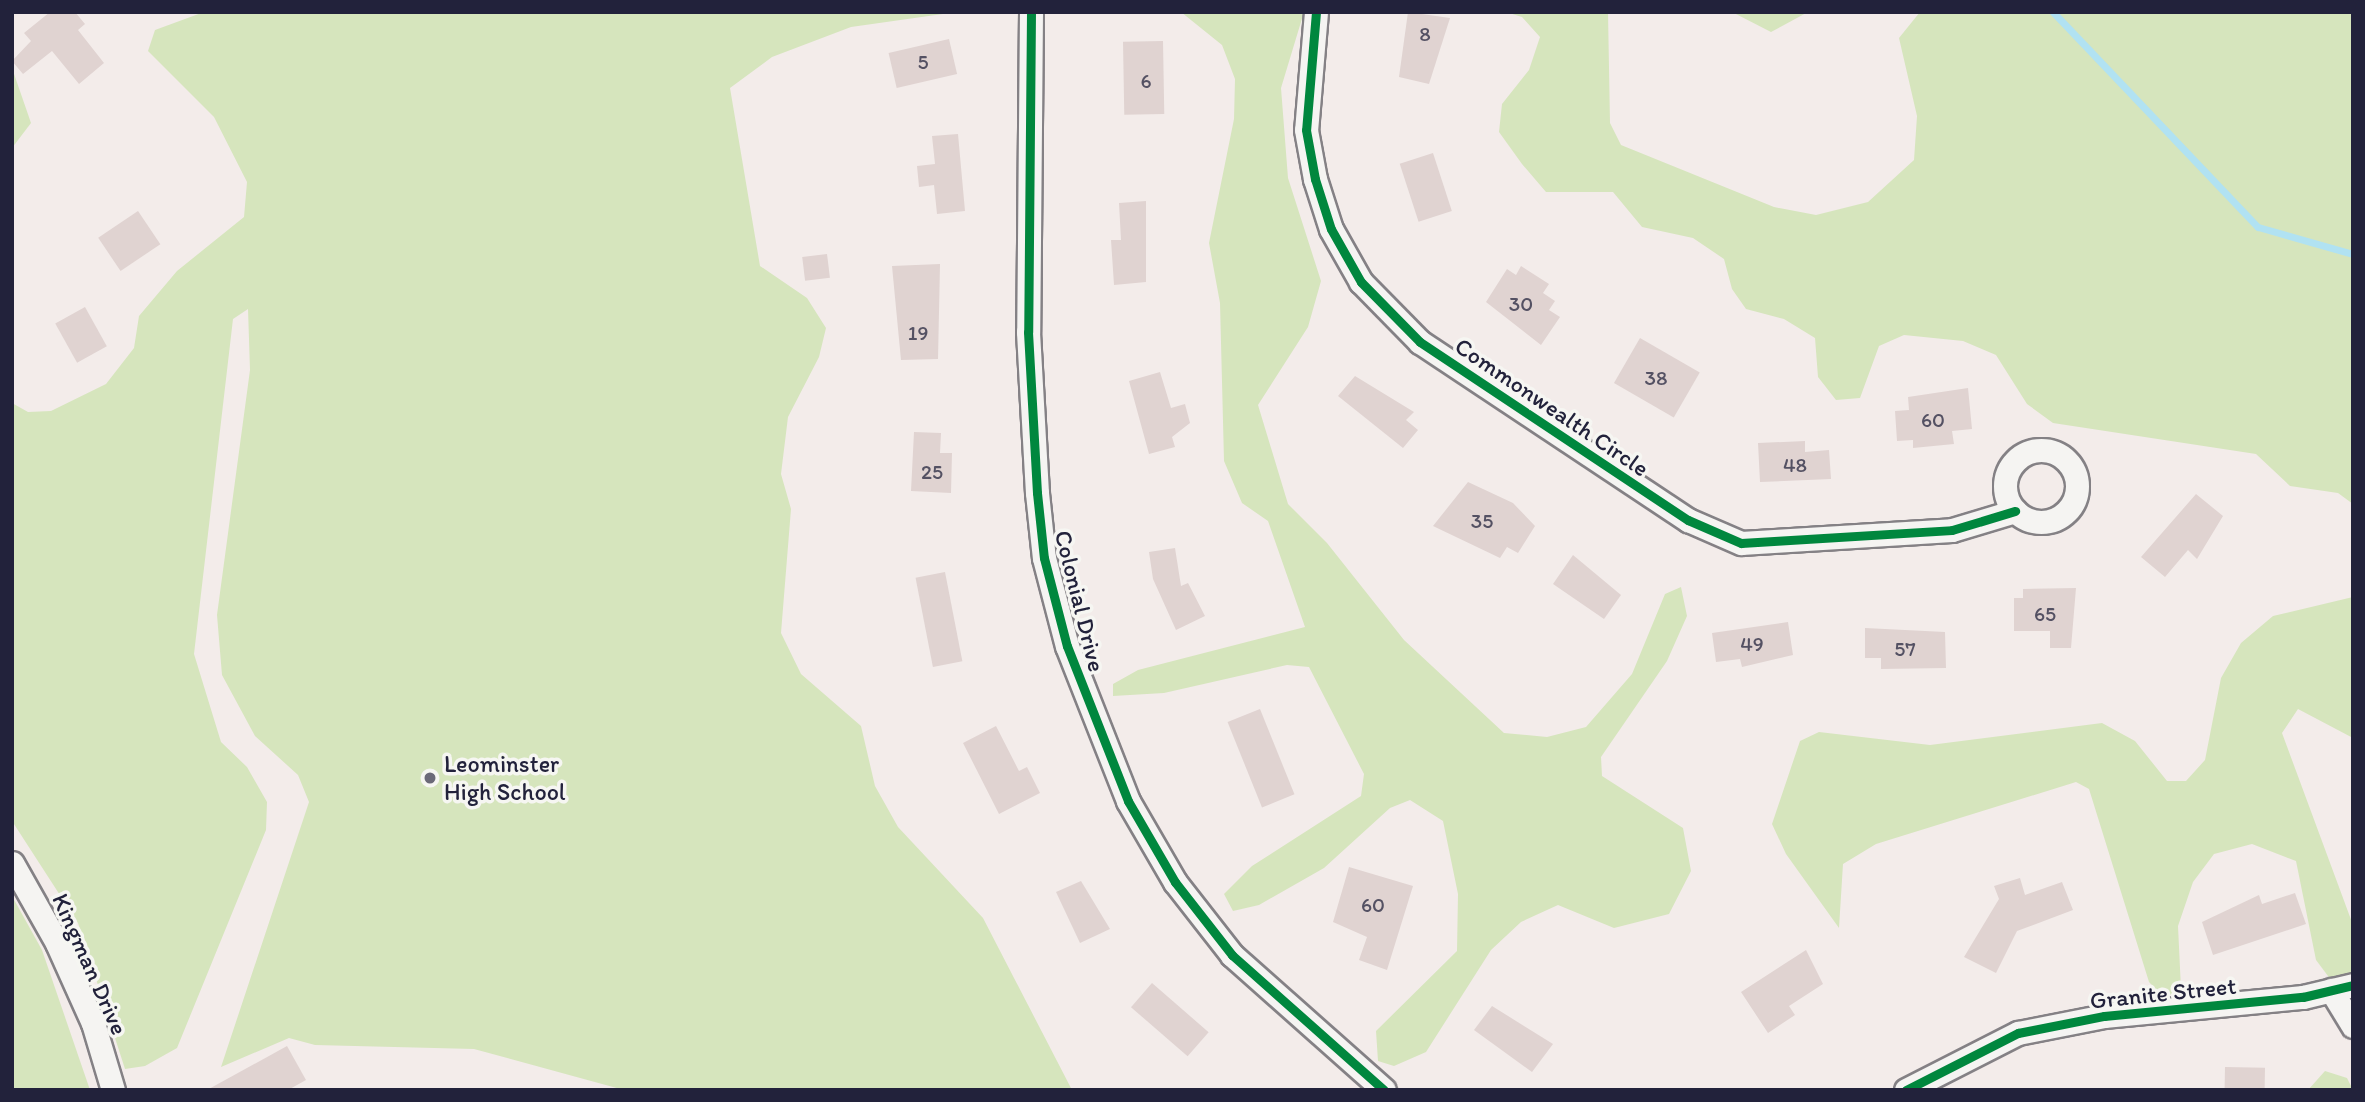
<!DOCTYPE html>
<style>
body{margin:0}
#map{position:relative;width:2365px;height:1102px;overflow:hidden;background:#f3ecea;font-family:Itim,sans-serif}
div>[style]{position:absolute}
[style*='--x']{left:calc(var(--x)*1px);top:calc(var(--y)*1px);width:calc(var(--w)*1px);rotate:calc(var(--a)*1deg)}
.green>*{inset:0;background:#d6e5bd}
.stream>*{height:7px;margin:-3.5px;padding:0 3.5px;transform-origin:3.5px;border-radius:3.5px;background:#b1e2f2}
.building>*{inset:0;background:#e0d3d1;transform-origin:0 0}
.roads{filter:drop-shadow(2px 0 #848185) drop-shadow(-2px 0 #848185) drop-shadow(0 2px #848185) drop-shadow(0 -2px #848185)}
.minor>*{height:23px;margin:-11.5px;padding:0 11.5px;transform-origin:11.5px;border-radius:11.5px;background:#f5f4f2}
.minor>.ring{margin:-11.5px;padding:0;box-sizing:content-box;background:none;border:23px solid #f5f4f2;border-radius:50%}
.cycleway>*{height:9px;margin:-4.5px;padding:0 4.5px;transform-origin:4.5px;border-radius:4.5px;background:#00873e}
.dots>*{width:19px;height:19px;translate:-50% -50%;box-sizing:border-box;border:4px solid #f6f6f2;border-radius:50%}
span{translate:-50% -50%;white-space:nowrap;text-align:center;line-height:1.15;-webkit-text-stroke:7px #f6f6f2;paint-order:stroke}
.number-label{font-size:21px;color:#545163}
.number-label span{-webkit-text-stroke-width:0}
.street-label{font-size:24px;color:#22223b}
.poi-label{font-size:24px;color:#22223b}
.left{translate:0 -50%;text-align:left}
.frame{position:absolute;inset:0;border:14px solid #22223b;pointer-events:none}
</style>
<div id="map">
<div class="green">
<div style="clip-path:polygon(204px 12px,957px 12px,851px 27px,772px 57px,730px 88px,760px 266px,807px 298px,826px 328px,819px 357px,788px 417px,781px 474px,791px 509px,781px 633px,801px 674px,861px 726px,875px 786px,898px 827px,983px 918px,1072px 1090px,624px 1090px,474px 1049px,315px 1045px,289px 1038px,221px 1067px,309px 802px,298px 775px,255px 736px,222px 675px,217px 615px,250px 370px,248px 309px,233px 319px,194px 654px,221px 742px,247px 767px,267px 802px,266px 830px,177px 1048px,145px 1066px,125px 1069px,78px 923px,12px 821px,12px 403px,28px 412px,51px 411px,106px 384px,134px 348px,139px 316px,177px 271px,244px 217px,247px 182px,214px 117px,148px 51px,155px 30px)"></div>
<div style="clip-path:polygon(1181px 12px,1304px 12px,1281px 88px,1288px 178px,1321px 281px,1308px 327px,1258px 405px,1288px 504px,1327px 543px,1404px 640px,1504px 733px,1547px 737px,1586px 727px,1632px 674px,1665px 594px,1681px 587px,1687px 616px,1667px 661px,1601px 757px,1602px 776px,1683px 828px,1691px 871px,1669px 914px,1614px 928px,1558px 905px,1521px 922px,1491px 950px,1426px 1052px,1394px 1066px,1378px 1061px,1376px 1031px,1457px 951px,1458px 894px,1443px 821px,1410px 800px,1390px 808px,1324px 868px,1259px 905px,1233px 911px,1224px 894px,1252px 866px,1361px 796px,1364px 774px,1309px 667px,1287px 665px,1164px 693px,1113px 696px,1113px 684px,1138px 670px,1305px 627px,1268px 521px,1242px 503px,1224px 461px,1220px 303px,1209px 243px,1234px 119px,1235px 79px,1222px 45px)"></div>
<div style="clip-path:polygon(1506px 12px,1608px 12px,1610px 123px,1621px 145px,1774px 207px,1816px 215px,1868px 202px,1914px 160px,1917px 116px,1899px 38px,1920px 12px,2353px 12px,2353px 504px,2338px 493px,2290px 486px,2256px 454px,2053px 423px,2027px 404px,1996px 355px,1963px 341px,1904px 335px,1879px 346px,1860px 398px,1836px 400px,1818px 377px,1815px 338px,1784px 319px,1746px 309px,1732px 289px,1724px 259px,1693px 238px,1642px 227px,1613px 192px,1546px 192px,1522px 164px,1499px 132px,1502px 104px,1529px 70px,1540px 37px,1522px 17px)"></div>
<div style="clip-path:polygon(1732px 12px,1808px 12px,1771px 32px)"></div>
<div style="clip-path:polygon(12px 68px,31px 123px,12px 148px)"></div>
<div style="clip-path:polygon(2353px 597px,2353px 738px,2298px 709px,2282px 733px,2353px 925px,2353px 973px,2331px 980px,2316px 960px,2296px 861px,2252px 844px,2214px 854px,2193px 882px,2178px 926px,2181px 989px,2164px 998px,2149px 982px,2089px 789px,2076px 782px,1876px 844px,1843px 864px,1839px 928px,1786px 854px,1772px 824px,1800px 741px,1819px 732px,1930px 745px,2102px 723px,2135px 741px,2167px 781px,2186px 781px,2205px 760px,2221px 678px,2241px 643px,2273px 616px)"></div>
<div style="clip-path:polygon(12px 896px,42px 950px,90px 1090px,12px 1090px)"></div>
<div style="clip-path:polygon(2325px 1071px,2347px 1078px,2353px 1090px,2308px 1090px)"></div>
</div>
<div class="stream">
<div style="--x:2053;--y:12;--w:297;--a:46.4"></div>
<div style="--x:2258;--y:227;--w:99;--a:15.9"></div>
</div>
<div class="building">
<div style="clip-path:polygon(50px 12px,75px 12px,85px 24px,78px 30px,104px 63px,79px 84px,52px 51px,23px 74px,12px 61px,31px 41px,24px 33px)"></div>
<div style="clip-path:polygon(1408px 12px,1450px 18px,1429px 84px,1399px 77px)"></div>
<div style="left:949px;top:39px;width:36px;height:62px;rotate:77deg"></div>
<div style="left:1163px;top:41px;width:73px;height:40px;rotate:89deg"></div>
<div style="clip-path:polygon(958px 134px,965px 211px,937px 214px,934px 185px,919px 187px,917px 166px,935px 164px,932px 136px)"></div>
<div style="left:1433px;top:153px;width:61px;height:35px;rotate:72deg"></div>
<div style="clip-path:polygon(1146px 201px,1146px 282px,1114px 285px,1111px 240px,1121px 240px,1119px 203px)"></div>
<div style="left:138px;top:211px;width:40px;height:48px;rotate:56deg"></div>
<div style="left:827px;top:254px;width:24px;height:25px;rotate:83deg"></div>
<div style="clip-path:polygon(940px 264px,938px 359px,901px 360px,892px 266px)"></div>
<div style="clip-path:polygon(1521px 266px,1549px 284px,1543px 293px,1555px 301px,1549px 310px,1560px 317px,1541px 345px,1486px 302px,1507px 269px,1516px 275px)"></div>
<div style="left:85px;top:307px;width:45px;height:34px;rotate:61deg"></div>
<div style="left:1640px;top:338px;width:69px;height:52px;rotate:30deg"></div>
<div style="clip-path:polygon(1160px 372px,1171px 408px,1185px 404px,1190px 423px,1172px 437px,1175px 447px,1149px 454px,1129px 381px)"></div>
<div style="clip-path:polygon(1355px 376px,1414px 412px,1406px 420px,1418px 430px,1403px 448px,1338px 396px)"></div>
<div style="clip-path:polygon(1968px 388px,1972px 429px,1952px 431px,1954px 444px,1913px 448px,1913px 440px,1897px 441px,1895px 411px,1909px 410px,1908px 397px)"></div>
<div style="clip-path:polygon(914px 432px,941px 433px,940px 453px,952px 453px,951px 493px,911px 491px)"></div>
<div style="clip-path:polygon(1805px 441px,1805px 452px,1829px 450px,1831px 479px,1760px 482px,1758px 443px)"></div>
<div style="clip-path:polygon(1468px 482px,1513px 503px,1535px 526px,1518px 553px,1507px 547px,1500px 558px,1433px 526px)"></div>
<div style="clip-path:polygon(2196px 494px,2223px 516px,2197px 559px,2188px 550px,2165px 577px,2141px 557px)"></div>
<div style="clip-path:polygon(1175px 548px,1181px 586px,1188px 583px,1205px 616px,1176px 630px,1153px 579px,1149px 552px)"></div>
<div style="clip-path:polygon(1573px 555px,1621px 595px,1604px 619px,1553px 584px)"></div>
<div style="left:945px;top:572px;width:91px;height:30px;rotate:79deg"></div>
<div style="clip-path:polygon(2076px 588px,2071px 648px,2050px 648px,2050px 631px,2014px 631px,2014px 598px,2023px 598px,2023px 589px)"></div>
<div style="clip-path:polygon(1788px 622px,1793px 655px,1742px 667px,1740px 659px,1716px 662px,1712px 633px)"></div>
<div style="clip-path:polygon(1865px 628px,1945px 632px,1946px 668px,1881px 669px,1881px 658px,1865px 658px)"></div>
<div style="left:1260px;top:709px;width:92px;height:35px;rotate:68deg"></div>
<div style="clip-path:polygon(996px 726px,1019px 771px,1027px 767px,1040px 793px,999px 814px,963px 743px)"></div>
<div style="clip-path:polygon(1349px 867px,1413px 886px,1387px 970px,1359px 960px,1367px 937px,1333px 922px)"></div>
<div style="clip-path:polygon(2020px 878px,2025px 895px,2062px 882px,2073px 910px,2017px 931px,1996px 973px,1964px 957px,1999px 899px,1994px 886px)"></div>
<div style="clip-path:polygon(1081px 881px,1110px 929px,1080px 943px,1056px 892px)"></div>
<div style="clip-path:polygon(2295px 893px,2306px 924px,2213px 955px,2202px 922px,2259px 895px,2262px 904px)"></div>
<div style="clip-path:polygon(1806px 950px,1823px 984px,1789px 1006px,1795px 1015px,1768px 1033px,1741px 992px)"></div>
<div style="left:1152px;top:983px;width:75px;height:32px;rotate:41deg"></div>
<div style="clip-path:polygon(1492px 1006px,1553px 1044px,1532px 1072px,1474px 1030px)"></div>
<div style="clip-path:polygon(287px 1046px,306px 1080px,288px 1090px,207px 1090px)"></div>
<div style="left:2225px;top:1067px;width:40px;height:23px;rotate:1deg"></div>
</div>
<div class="roads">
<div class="minor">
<div style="--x:1031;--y:12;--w:320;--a:90.5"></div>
<div style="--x:1028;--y:332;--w:161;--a:86.8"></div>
<div style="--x:1037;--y:493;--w:65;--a:83.9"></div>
<div style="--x:1044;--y:558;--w:91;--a:75.4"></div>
<div style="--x:1067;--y:646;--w:167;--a:68.5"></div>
<div style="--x:1128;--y:801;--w:94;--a:59.9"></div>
<div style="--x:1175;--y:882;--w:93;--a:52"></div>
<div style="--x:1232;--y:955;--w:203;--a:41.6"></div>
<div style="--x:1316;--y:12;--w:118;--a:94.8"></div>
<div style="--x:1306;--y:130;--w:50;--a:79.6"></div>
<div style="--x:1315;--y:179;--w:52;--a:72.3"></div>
<div style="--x:1331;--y:229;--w:61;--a:60.5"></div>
<div style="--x:1361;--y:282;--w:84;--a:45.5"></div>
<div style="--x:1420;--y:342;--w:322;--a:33.6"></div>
<div style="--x:1688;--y:520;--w:58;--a:23.5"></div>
<div style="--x:1741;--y:543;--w:211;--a:-3.5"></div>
<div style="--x:1952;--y:530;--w:66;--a:-16.8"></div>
<div class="ring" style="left:2005px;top:450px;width:49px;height:49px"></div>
<div style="--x:12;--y:863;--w:92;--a:60.6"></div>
<div style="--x:57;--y:943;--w:88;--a:65.8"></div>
<div style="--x:93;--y:1023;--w:70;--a:73.4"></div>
<div style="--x:2331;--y:990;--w:42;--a:58.6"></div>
<div style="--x:1906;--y:1090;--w:126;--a:-27"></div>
<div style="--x:2018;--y:1033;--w:88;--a:-11.2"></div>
<div style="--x:2104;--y:1016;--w:200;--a:-5.5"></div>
<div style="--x:2303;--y:997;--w:51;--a:-13.5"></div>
</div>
</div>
<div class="cycleway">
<div style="--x:1031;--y:12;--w:320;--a:90.5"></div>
<div style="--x:1028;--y:332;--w:161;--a:86.8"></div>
<div style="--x:1037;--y:493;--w:65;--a:83.9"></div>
<div style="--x:1044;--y:558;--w:91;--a:75.4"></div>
<div style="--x:1067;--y:646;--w:167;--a:68.5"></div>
<div style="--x:1128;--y:801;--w:94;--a:59.9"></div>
<div style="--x:1175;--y:882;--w:93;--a:52"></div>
<div style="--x:1232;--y:955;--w:203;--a:41.6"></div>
<div style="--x:1316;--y:12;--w:118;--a:94.8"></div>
<div style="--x:1306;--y:130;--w:50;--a:79.6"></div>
<div style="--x:1315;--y:179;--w:52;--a:72.3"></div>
<div style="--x:1331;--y:229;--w:61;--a:60.5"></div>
<div style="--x:1361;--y:282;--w:84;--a:45.5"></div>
<div style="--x:1420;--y:342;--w:322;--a:33.6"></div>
<div style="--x:1688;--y:520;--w:58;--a:23.5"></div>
<div style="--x:1741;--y:543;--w:211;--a:-3.5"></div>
<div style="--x:1952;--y:530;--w:66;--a:-16.8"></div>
<div style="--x:1906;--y:1090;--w:126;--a:-27"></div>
<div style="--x:2018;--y:1033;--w:88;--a:-11.2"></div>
<div style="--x:2104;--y:1016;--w:200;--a:-5.5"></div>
<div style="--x:2303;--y:997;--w:51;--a:-13.5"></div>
</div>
<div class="dots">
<div style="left:430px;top:778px;background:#6b6978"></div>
</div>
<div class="number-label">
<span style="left:1425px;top:34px">8</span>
<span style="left:923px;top:62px">5</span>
<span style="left:1146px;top:81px">6</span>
<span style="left:1521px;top:304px">30</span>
<span style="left:918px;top:333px">19</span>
<span style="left:1656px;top:378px">38</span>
<span style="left:1933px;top:420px">60</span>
<span style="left:1795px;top:465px">48</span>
<span style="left:932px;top:472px">25</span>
<span style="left:1482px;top:521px">35</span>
<span style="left:2045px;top:614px">65</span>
<span style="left:1752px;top:644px">49</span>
<span style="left:1905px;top:649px">57</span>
<span style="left:1373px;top:905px">60</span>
</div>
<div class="street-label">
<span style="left:1552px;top:407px;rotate:34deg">Commonwealth Circle</span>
<span style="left:1080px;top:601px;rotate:76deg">Colonial Drive</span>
<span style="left:90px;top:964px;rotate:66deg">Kingman Drive</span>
<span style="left:2163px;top:993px;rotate:-6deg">Granite Street</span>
</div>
<div class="poi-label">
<span class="left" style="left:444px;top:778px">Leominster<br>High School</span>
</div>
<div class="frame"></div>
</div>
